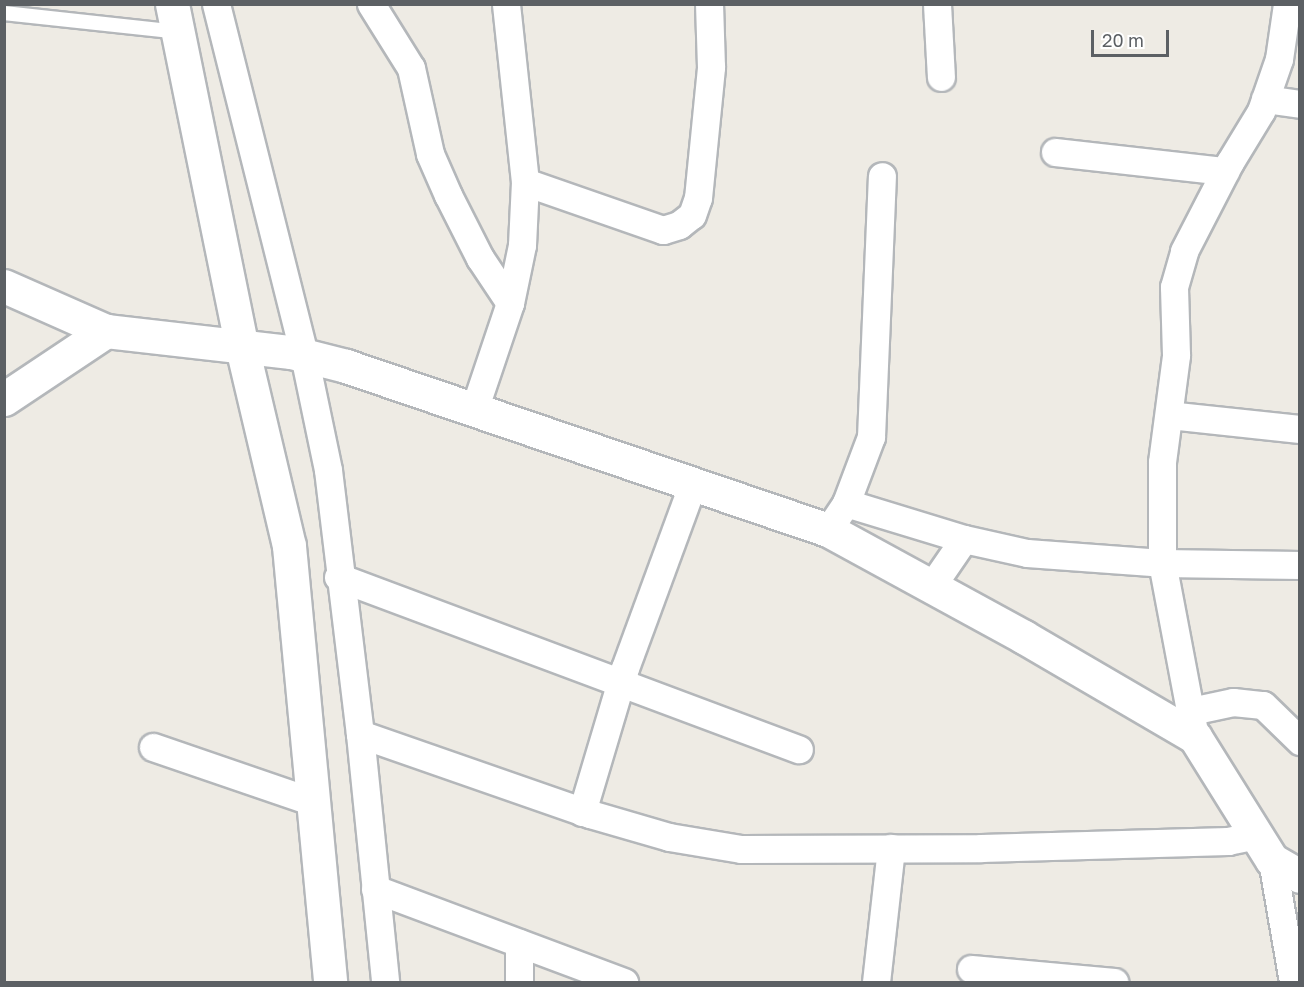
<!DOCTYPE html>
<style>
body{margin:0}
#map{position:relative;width:1304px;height:987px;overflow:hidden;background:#eeebe4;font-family:"Golos Text",sans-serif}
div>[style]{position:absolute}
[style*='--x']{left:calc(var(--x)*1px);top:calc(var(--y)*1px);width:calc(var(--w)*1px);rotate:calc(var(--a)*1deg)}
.roads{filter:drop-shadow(2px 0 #b4b7ba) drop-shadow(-2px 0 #b4b7ba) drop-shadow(0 2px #b4b7ba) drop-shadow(0 -2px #b4b7ba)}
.lane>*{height:14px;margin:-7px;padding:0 7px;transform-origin:7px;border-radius:7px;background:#fff}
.street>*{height:27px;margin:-13.5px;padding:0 13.5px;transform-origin:13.5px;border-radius:13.5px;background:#fff}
.secondary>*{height:33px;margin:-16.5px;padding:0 16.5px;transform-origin:16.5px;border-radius:16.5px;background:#fff}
span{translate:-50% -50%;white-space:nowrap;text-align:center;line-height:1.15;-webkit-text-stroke:5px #fff;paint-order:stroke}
.frame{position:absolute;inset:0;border:6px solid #5c6064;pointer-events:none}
.scale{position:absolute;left:1091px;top:30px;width:78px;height:27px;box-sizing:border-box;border:3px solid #5c6064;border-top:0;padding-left:8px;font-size:18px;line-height:21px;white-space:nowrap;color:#5c6064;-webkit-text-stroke:4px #fff;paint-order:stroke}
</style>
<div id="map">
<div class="roads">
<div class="lane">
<div style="--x:4;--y:13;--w:175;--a:6.2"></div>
</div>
<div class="street">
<div style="--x:216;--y:4;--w:362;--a:75.9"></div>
<div style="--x:304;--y:355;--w:117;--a:78.2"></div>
<div style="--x:328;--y:470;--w:266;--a:83.1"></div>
<div style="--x:360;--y:734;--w:249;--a:84.2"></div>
<div style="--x:371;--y:4;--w:75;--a:58"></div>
<div style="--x:411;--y:68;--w:88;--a:77.5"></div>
<div style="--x:430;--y:154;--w:45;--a:66.3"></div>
<div style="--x:448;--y:195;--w:71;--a:63.1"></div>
<div style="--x:480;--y:258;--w:54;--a:56.3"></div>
<div style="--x:937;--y:4;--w:73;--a:86.9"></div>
<div style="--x:1265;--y:99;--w:35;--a:8"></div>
<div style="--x:1055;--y:152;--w:171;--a:6.4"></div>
<div style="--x:525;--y:182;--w:146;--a:19.2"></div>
<div style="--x:663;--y:230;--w:17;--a:-17"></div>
<div style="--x:679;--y:225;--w:16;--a:-38"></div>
<div style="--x:692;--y:215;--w:18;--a:-71"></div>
<div style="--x:698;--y:198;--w:132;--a:-84.3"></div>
<div style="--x:711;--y:67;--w:63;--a:-91.8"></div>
<div style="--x:474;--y:410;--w:113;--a:-71.4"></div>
<div style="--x:510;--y:303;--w:59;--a:-78.3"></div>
<div style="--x:522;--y:245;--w:63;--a:-87.3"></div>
<div style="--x:525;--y:182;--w:179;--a:-96.1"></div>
<div style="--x:1169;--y:415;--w:132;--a:6.1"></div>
<div style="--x:846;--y:503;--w:71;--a:-69.3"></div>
<div style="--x:871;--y:437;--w:261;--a:-87.6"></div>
<div style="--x:828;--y:530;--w:32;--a:-56"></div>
<div style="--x:846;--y:503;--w:123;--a:17"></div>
<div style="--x:964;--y:539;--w:65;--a:12.5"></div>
<div style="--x:1027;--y:553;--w:135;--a:4.2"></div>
<div style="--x:1162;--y:563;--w:138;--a:0.8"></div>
<div style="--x:338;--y:577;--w:492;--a:20.5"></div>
<div style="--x:931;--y:587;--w:58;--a:-55.5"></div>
<div style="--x:1191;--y:711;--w:43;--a:-12.1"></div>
<div style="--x:1233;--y:702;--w:30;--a:6"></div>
<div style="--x:1263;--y:705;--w:52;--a:44.2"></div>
<div style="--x:360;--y:734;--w:244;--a:19.2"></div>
<div style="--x:590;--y:814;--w:82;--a:16.2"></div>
<div style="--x:669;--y:837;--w:73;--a:9.5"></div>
<div style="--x:741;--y:849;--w:240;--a:-0.2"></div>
<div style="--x:981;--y:848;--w:247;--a:-1.6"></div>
<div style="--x:1228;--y:841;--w:29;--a:-12"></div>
<div style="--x:1195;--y:737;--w:177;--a:-100.7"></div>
<div style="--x:1162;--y:563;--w:101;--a:-90"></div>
<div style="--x:1162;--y:462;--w:108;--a:-82.5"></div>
<div style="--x:1176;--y:355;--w:68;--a:-91.7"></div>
<div style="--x:1174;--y:287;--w:37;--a:-74"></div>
<div style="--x:1184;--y:251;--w:100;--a:-62.7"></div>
<div style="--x:1230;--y:162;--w:60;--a:-58.7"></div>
<div style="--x:1261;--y:111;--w:55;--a:-70.9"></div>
<div style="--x:1279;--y:59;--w:56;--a:-81.7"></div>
<div style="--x:153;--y:747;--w:170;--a:18.9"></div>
<div style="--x:582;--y:812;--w:150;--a:-73.4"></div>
<div style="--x:625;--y:668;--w:194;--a:-69.8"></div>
<div style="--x:1272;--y:860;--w:124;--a:80.2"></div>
<div style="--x:375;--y:889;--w:266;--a:20.5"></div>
<div style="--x:971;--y:969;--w:144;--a:5.2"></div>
<div style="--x:519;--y:982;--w:39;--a:-90"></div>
<div style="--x:876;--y:982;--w:135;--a:-83.6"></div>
</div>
<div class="secondary">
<div style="--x:172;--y:4;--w:350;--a:78.5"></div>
<div style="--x:242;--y:347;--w:204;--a:76.7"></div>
<div style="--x:289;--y:546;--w:438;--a:84.6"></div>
<div style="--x:4;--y:286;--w:111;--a:23.8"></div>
<div style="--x:106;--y:331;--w:186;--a:6.5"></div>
<div style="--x:291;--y:352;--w:57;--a:14.3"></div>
<div style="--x:346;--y:366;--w:509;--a:18.79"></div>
<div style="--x:828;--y:530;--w:223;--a:28.6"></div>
<div style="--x:1024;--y:637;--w:198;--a:30.3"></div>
<div style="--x:1195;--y:737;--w:145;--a:58"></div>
<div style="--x:1272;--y:860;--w:32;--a:30"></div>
<div style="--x:4;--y:399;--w:123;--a:-33.7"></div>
</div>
</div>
<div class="frame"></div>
<div class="scale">20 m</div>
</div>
